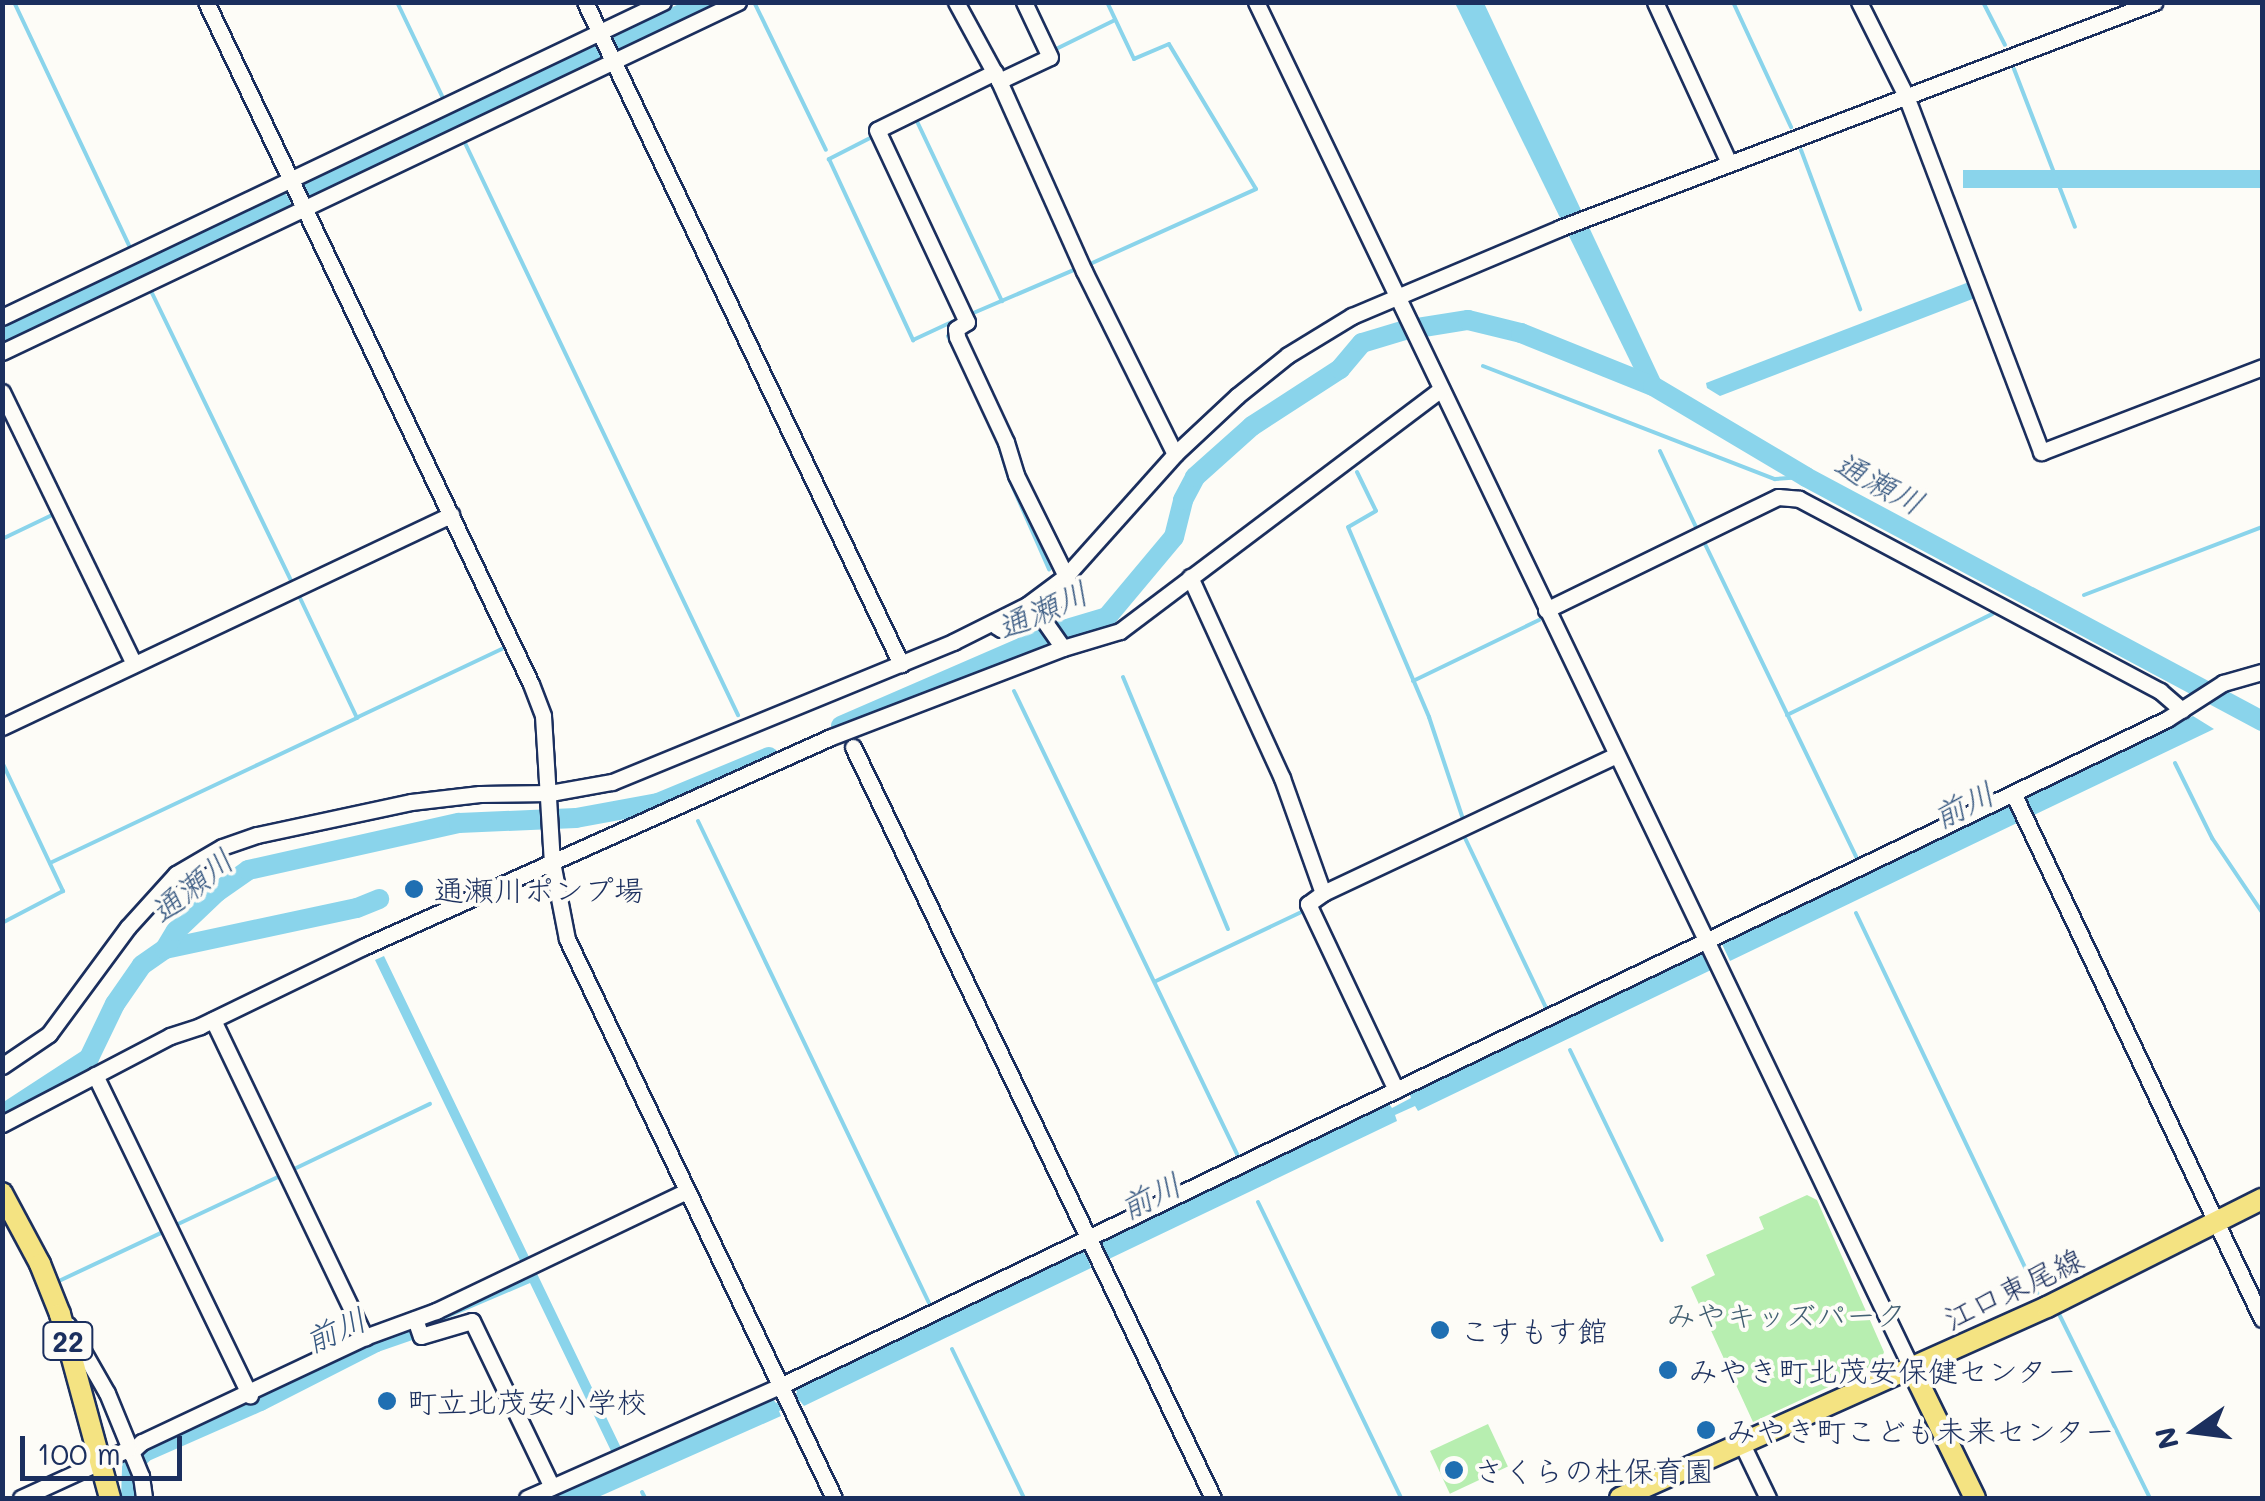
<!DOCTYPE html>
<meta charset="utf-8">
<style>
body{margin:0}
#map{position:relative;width:2265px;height:1501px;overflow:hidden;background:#fdfcf7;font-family:Mali,"Klee One",sans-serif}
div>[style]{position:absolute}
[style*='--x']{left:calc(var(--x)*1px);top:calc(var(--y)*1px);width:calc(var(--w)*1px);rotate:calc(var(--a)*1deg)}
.green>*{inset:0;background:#b7eeb0;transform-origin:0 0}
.water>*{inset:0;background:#8ad4eb;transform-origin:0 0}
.stream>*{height:4px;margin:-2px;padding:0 2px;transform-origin:2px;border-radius:2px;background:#8ad4eb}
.river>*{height:20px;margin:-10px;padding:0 10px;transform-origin:10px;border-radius:10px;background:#8ad4eb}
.roads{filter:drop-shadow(2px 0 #1b2f5e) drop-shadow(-2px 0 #1b2f5e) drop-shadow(0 2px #1b2f5e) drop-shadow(0 -2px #1b2f5e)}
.minor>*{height:15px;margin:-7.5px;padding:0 7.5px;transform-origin:7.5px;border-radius:7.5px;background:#fdfcf7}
.major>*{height:20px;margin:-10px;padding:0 10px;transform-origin:10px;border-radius:10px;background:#f4e382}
.dots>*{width:28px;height:28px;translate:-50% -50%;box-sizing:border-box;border:5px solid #fdfcf7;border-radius:50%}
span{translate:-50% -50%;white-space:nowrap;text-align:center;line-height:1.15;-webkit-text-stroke:8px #fdfcf7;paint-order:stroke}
.shield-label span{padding:2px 8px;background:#fdfcf7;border:2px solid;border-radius:8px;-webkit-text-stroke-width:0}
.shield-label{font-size:28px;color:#1b2f5e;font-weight:700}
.poi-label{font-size:30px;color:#1b2f5e}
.left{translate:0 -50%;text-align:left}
.street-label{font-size:30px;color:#1b2f5e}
.park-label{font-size:30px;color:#425f72}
.water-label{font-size:32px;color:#375881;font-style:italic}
.frame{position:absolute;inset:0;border:5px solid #1b2f5e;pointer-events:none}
.north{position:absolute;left:2145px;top:1381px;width:100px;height:100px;-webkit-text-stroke:8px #fdfcf7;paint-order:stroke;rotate:256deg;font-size:28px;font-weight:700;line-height:40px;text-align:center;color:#1b2f5e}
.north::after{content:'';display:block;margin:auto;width:35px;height:45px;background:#1b2f5e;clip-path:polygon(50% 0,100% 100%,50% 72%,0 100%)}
.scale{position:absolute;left:20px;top:1436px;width:162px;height:45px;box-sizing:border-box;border:5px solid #1b2f5e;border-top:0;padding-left:12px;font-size:30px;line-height:35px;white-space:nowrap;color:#1b2f5e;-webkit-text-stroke:8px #fdfcf7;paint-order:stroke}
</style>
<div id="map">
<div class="green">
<div style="clip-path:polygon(1807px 1195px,1817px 1200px,1884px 1352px,1880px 1363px,1753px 1422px,1691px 1287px,1715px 1275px,1706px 1255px,1764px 1229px,1759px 1217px)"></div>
<div style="left:1488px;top:1424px;width:47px;height:64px;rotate:65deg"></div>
</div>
<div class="water">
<div style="clip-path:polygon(681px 3px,725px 3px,617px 54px,602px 54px,604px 60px,308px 200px,304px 194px,290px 201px,292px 208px,3px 347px,3px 326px,284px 191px,288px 197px,302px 190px,300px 183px,595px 43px,599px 48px,609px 37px)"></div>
<div style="clip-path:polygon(1455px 3px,1484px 3px,1663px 385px,1634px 369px)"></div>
<div style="left:2262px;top:170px;width:18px;height:299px;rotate:90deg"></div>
<div style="clip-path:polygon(1969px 282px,1975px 298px,1720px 396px,1707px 388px,1706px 383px)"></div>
<div style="clip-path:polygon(2193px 716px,2214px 729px,2034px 815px,2030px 810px,2015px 817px,2017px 823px,1730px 961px,1721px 942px,2008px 804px,2011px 809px,2026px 802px,2025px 797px)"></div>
<div style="clip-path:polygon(1702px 951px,1711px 970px,1418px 1111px,1415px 1106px,1395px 1115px,1397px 1121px,1109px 1259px,1106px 1254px,1089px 1262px,1091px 1268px,804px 1406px,800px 1401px,779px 1411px,781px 1416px,596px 1498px,548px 1498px,773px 1399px,776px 1403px,797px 1393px,795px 1387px,1082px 1249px,1085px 1255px,1103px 1246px,1100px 1241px,1388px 1102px,1392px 1108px,1411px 1098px,1409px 1092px)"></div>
<div style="clip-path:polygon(384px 956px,622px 1450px,613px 1455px,530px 1283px,427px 1327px,426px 1322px,527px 1275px,375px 960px)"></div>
</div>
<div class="stream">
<div style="--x:14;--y:2;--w:273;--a:64.7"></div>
<div style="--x:397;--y:2;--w:109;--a:64.4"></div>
<div style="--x:1733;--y:2;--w:138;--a:65.1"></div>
<div style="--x:1983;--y:2;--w:48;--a:62.9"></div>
<div style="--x:755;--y:4;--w:162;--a:64.1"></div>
<div style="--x:1054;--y:50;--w:68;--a:-26.2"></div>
<div style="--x:2014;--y:69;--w:169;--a:68.9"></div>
<div style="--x:914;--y:115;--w:206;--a:64.7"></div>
<div style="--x:874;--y:136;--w:51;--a:152.9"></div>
<div style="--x:829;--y:159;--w:200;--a:65.1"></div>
<div style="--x:913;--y:340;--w:45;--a:-24.9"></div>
<div style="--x:465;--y:143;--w:634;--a:64.49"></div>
<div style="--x:1801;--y:150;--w:170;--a:69.6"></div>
<div style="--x:1090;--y:264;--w:182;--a:-24.3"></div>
<div style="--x:1256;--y:189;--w:169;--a:-121"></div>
<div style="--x:1169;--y:44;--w:38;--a:157"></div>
<div style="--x:1134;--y:59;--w:63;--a:-115.3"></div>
<div style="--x:151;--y:291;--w:324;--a:64.2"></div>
<div style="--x:971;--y:314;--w:114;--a:-23.2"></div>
<div style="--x:948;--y:336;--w:34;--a:64"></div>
<div style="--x:1483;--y:366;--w:313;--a:21.2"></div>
<div style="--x:1775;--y:479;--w:31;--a:-4"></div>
<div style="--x:1649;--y:376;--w:11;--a:68"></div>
<div style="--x:997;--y:439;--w:39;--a:73"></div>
<div style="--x:1008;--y:476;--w:102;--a:66.2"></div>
<div style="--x:1660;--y:451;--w:84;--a:64.7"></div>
<div style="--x:1357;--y:472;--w:43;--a:64"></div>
<div style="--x:1376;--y:511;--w:32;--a:150"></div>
<div style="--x:1348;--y:527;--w:207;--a:66.9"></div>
<div style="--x:1429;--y:717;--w:108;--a:71.6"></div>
<div style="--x:2;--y:539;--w:55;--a:-25.6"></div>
<div style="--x:1681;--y:552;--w:25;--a:-23"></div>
<div style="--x:1704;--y:542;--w:353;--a:64.2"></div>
<div style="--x:2084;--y:595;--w:191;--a:-20.9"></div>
<div style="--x:1123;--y:677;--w:273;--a:67.4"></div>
<div style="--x:1413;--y:681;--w:140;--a:-25.8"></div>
<div style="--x:1014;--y:691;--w:516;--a:64.28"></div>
<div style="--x:1787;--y:715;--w:229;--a:-26.2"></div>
<div style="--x:358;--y:717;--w:159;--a:-25.3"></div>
<div style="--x:2;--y:762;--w:143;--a:64.7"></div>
<div style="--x:63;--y:891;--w:69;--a:152.3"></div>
<div style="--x:2175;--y:763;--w:84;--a:63.7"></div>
<div style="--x:2212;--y:838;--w:89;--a:56"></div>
<div style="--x:698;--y:821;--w:537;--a:64.39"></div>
<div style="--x:1465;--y:838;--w:188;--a:64.5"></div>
<div style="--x:50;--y:863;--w:340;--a:-25.3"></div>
<div style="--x:357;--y:718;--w:137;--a:-115.4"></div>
<div style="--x:1856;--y:913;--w:421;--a:64.5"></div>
<div style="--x:1156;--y:981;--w:161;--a:-25.4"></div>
<div style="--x:1570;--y:1050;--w:211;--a:64.2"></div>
<div style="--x:112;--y:1092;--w:125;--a:64.5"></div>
<div style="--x:292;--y:1170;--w:153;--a:-25.6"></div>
<div style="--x:1258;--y:1202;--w:329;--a:64.2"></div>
<div style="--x:176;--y:1225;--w:115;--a:-25.2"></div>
<div style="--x:61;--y:1280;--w:113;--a:-25.2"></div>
<div style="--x:2059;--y:1314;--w:205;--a:63.7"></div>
<div style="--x:952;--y:1349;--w:165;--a:64.2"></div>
<div style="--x:1756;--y:1454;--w:49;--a:64.5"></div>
<div style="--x:642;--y:1492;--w:7;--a:63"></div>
</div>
<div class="river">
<div style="--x:841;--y:726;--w:239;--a:-23.5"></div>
<div style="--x:1060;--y:631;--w:49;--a:-16.6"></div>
<div style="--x:1107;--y:617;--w:104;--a:-50.1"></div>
<div style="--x:1174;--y:537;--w:38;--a:-76"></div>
<div style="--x:1183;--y:500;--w:26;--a:-62"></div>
<div style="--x:1195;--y:477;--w:76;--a:-41.8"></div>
<div style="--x:1252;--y:426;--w:105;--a:-32.9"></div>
<div style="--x:1340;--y:369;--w:34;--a:-50"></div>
<div style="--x:1362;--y:343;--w:45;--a:-16.8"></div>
<div style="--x:1405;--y:330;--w:64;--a:-9"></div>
<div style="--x:1468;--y:320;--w:55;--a:13.8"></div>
<div style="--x:1521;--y:333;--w:142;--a:21.9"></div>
<div style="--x:1653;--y:386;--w:178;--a:30.7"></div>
<div style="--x:1806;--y:477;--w:517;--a:28.15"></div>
<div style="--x:165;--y:949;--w:196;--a:-12.1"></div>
<div style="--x:357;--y:908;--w:24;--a:-22"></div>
<div style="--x:2;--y:1115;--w:104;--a:-33.2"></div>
<div style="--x:89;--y:1058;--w:60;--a:-64.3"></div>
<div style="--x:115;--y:1004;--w:47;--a:-55.3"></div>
<div style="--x:142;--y:965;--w:28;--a:-35"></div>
<div style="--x:165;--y:949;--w:21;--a:-59"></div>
<div style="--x:176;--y:931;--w:57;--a:-43.6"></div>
<div style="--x:217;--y:892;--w:38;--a:-35"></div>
<div style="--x:248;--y:870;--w:216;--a:-12.6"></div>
<div style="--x:459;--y:823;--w:117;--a:-2.4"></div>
<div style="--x:576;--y:818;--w:83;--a:-10.4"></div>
<div style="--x:658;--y:803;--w:120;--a:-22.5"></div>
<div style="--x:131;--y:1498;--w:33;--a:-88"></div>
<div style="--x:132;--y:1465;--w:18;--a:-47"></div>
<div style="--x:144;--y:1452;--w:127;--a:-23.7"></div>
<div style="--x:260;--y:1401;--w:130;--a:-27"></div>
<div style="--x:376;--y:1342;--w:65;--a:-19"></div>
</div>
<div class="roads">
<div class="minor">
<div style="--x:206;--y:2;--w:755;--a:64.52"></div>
<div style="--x:531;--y:684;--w:34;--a:69"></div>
<div style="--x:543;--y:716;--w:146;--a:86.5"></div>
<div style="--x:552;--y:862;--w:78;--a:79"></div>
<div style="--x:567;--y:939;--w:619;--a:64.47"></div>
<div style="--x:585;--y:2;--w:734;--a:64.48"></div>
<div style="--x:956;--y:2;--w:90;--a:61.4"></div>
<div style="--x:999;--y:81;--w:208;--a:65.9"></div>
<div style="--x:1084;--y:271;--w:204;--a:63.6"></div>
<div style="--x:1256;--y:2;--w:1514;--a:64.37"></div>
<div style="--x:1655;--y:2;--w:177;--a:65.3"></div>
<div style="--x:1859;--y:2;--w:105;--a:63.4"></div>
<div style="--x:1906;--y:96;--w:381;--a:69.2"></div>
<div style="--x:2041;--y:452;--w:237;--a:-21"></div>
<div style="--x:995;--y:72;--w:131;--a:153.8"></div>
<div style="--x:877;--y:130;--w:212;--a:64.9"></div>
<div style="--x:967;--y:322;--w:13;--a:148"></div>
<div style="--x:956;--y:329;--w:8;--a:83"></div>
<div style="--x:957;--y:337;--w:116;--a:65"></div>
<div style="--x:1006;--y:442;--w:34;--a:73"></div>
<div style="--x:1016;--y:475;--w:113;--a:63.7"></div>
<div style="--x:1066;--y:576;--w:13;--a:72"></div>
<div style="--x:1070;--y:588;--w:40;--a:138"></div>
<div style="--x:1040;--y:615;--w:40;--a:55.1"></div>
<div style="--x:999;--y:81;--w:56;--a:-25.2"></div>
<div style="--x:1050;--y:57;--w:61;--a:-115.3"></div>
<div style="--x:2;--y:317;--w:732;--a:-25.48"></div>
<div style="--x:2;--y:352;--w:815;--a:-25.43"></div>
<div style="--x:2;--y:392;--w:302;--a:64.1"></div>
<div style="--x:1190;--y:577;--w:221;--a:65.4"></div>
<div style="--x:1282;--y:778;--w:122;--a:70.4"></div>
<div style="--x:1546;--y:610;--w:258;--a:-26"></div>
<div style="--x:1778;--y:497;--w:21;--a:5"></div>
<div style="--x:1799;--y:499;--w:409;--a:28"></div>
<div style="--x:2160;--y:691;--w:29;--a:41"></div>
<div style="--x:996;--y:626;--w:6;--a:31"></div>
<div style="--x:1001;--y:629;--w:41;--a:-19.7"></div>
<div style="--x:2;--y:727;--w:497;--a:-25.3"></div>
<div style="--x:853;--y:747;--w:833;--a:64.39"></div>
<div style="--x:2013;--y:793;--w:582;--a:64.67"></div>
<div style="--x:213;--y:1020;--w:352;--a:64.4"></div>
<div style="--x:2;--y:1066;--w:57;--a:-34.2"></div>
<div style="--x:49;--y:1034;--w:133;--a:-53.6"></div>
<div style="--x:128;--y:927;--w:72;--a:-47.8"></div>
<div style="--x:176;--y:874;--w:53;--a:-30.4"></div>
<div style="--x:222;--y:847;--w:37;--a:-19"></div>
<div style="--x:257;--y:835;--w:157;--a:-12.1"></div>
<div style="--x:411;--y:802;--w:69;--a:-6.6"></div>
<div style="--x:480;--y:794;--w:70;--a:-0.8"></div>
<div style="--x:550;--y:793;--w:63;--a:-10.1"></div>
<div style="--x:612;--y:782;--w:369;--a:-22.3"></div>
<div style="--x:953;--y:642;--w:83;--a:-26.6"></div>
<div style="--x:1027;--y:605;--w:49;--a:-36.6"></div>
<div style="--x:1066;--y:576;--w:164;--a:-48.2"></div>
<div style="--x:1175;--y:454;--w:85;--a:-43.1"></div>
<div style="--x:1237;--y:396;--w:65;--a:-38.8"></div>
<div style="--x:1288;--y:355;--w:75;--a:-31.4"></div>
<div style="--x:1352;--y:316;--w:226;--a:-22.9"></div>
<div style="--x:1560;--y:228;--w:636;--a:-20.8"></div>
<div style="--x:95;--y:1075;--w:356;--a:64.2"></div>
<div style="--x:1396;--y:1090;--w:206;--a:-115.3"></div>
<div style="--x:1308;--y:904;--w:19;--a:-36"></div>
<div style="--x:1323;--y:893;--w:324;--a:-25.2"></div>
<div style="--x:2;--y:1124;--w:190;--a:-27.6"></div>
<div style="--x:170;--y:1036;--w:32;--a:-18"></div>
<div style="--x:200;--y:1026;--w:181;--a:-25.9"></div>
<div style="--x:363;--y:947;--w:513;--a:-24.17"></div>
<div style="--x:831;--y:737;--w:248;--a:-21"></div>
<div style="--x:1063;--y:648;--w:59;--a:-16.6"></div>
<div style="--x:1120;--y:631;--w:402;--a:-37"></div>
<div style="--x:415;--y:1319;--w:18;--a:71"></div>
<div style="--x:421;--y:1336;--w:53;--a:-16.4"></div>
<div style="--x:472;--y:1321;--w:184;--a:64.3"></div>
<div style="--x:68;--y:1325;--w:78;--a:60.2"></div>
<div style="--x:107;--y:1393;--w:90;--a:67.7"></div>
<div style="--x:141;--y:1476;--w:22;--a:82"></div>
<div style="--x:1741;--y:1442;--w:62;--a:64.3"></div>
<div style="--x:130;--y:1453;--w:16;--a:-43"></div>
<div style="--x:142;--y:1442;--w:246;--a:-25.2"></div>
<div style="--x:365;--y:1337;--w:76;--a:-20.1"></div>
<div style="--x:436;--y:1311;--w:278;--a:-25.6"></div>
<div style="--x:21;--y:1498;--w:118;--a:-24.6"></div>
<div style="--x:527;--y:1498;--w:277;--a:-23.9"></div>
<div style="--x:780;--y:1386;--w:1539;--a:-25.68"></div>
<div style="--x:2167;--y:719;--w:67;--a:-32.7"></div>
<div style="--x:2223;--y:683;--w:41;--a:-15.8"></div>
</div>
<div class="major">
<div style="--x:2;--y:1193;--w:81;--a:61.8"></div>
<div style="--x:40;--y:1264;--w:54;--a:68.2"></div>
<div style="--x:60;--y:1314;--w:191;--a:74.8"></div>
<div style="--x:1911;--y:1367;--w:146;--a:64"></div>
<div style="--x:1620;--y:1498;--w:468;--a:-24.1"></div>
<div style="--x:2047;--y:1307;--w:241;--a:-26.7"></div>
</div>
</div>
<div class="dots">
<div style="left:414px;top:889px;background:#1f6fb2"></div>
<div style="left:1440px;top:1330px;background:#1f6fb2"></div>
<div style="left:1668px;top:1370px;background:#1f6fb2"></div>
<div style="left:387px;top:1401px;background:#1f6fb2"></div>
<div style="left:1706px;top:1430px;background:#1f6fb2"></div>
<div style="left:1454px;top:1470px;background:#1f6fb2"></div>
</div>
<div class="shield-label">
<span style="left:68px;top:1341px">22</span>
</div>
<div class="poi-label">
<span class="left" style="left:434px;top:889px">通瀬川ポンプ場</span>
<span class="left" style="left:1460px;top:1330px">こすもす館</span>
<span class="left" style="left:1688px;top:1370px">みやき町北茂安保健センター</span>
<span class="left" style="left:407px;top:1401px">町立北茂安小学校</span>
<span class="left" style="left:1726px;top:1430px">みやき町こども未来センター</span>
<span class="left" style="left:1474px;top:1470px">さくらの杜保育園</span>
</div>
<div class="street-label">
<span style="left:2013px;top:1288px;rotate:-25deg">江口東尾線</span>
</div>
<div class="park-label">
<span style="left:1786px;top:1314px">みやキッズパーク</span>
</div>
<div class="water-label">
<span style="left:1880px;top:482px;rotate:28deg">通瀬川</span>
<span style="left:1042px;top:609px;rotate:-24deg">通瀬川</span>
<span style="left:1963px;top:804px;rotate:-26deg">前川</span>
<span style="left:191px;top:885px;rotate:-39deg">通瀬川</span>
<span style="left:1150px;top:1195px;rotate:-26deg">前川</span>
<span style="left:335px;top:1329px;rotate:-24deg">前川</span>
</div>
<div class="frame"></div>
<div class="north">N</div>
<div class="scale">100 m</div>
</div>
